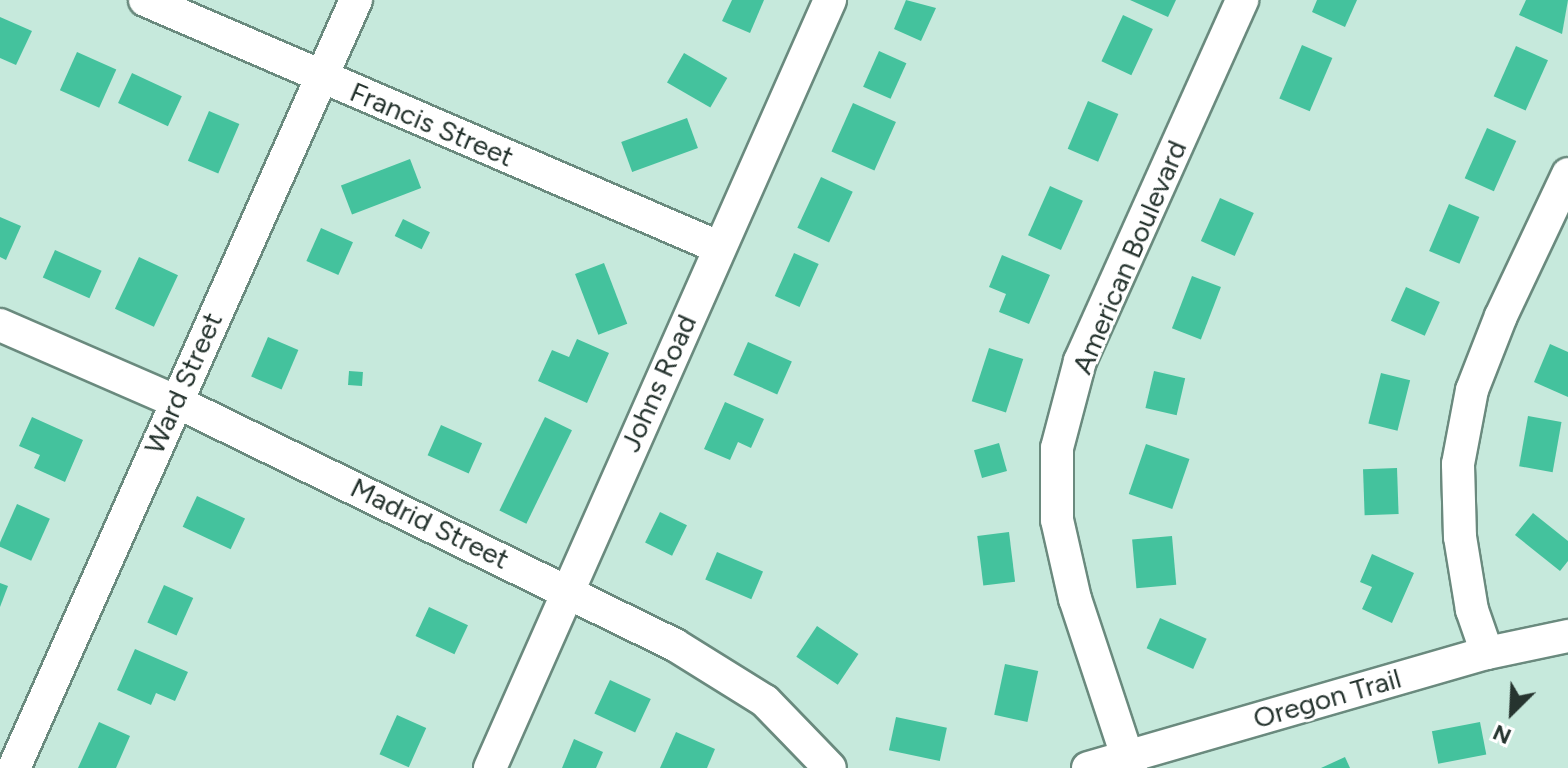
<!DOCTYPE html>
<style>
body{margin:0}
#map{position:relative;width:1568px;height:768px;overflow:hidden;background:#c6e9dc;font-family:Figtree,sans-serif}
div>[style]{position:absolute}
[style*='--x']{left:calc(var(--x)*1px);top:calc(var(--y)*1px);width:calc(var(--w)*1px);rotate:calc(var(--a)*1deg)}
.building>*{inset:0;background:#44c29d;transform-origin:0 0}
.roads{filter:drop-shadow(2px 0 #6a8a7e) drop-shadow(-2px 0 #6a8a7e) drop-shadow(0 2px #6a8a7e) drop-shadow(0 -2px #6a8a7e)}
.minor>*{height:32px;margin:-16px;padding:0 16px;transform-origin:16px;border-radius:16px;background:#fff}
span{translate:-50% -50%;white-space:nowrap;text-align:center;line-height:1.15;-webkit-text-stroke:6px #fff;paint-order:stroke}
.street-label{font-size:28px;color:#26342f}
.north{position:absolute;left:1472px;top:672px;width:80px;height:80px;-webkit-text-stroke:6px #fff;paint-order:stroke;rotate:204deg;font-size:22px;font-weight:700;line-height:32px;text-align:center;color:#26342f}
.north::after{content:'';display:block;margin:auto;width:28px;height:36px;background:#26342f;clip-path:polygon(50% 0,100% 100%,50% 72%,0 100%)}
</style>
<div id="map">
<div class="building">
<div style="clip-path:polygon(732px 0,764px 0,750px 33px,722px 21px)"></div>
<div style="clip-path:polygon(906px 0,936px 8px,921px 41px,894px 29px)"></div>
<div style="clip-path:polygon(1130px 0,1176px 0,1168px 17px)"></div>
<div style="clip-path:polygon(1317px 0,1357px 0,1345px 27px,1312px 12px)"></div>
<div style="clip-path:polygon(1526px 0,1568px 0,1562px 34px,1519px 15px)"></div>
<div style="left:1123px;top:15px;width:33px;height:51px;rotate:25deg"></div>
<div style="clip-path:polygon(0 17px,32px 31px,16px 65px,0 58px)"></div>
<div style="left:1302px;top:45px;width:33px;height:58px;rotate:23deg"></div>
<div style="left:1516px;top:46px;width:35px;height:55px;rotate:24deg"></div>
<div style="left:879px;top:51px;width:30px;height:39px;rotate:24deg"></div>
<div style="left:77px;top:52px;width:43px;height:42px;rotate:24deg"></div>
<div style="left:684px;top:53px;width:50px;height:34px;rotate:30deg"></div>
<div style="left:132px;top:73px;width:55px;height:33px;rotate:25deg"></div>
<div style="left:1088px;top:101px;width:33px;height:52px;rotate:23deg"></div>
<div style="left:853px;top:103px;width:47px;height:53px;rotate:24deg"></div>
<div style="left:209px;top:111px;width:33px;height:54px;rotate:23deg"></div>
<div style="left:687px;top:118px;width:32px;height:70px;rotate:70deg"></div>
<div style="left:1487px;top:128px;width:32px;height:55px;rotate:24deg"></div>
<div style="left:410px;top:159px;width:31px;height:74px;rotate:69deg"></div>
<div style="left:821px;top:177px;width:35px;height:56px;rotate:25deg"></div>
<div style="left:1050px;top:186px;width:36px;height:54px;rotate:24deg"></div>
<div style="left:1220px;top:198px;width:37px;height:47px;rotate:24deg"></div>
<div style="left:1449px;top:204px;width:33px;height:51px;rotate:23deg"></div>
<div style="clip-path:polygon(0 217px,21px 226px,6px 260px,0 257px)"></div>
<div style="left:403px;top:219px;width:30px;height:19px;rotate:26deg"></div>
<div style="left:321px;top:228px;width:35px;height:36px;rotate:24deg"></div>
<div style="left:55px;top:250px;width:51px;height:30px;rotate:24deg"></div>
<div style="left:794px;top:253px;width:27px;height:47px;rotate:24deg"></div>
<div style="clip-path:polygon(1002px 255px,1050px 275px,1029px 324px,999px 312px,1006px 294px,989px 287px)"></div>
<div style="left:139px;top:257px;width:43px;height:57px;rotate:25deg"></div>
<div style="left:604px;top:263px;width:65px;height:31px;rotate:69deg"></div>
<div style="left:1192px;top:276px;width:31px;height:56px;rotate:21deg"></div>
<div style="left:1406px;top:287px;width:37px;height:37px;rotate:24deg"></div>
<div style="left:268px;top:337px;width:33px;height:43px;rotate:23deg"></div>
<div style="clip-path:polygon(577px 339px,609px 353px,587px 403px,538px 381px,552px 350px,569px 357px)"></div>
<div style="left:748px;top:342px;width:48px;height:36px;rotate:24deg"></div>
<div style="clip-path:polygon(1550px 344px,1568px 352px,1568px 397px,1534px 382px)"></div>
<div style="left:989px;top:348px;width:36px;height:56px;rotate:18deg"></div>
<div style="left:349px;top:371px;width:14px;height:14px;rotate:4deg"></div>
<div style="left:1154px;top:371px;width:32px;height:38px;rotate:13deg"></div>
<div style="left:1381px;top:373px;width:30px;height:52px;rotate:14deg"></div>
<div style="clip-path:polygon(725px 402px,764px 419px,751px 448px,738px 442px,730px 460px,704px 449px)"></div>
<div style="left:1528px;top:416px;width:34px;height:51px;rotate:10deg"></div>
<div style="clip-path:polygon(32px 417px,83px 440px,65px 482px,34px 468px,40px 455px,19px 446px)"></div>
<div style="left:545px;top:417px;width:30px;height:104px;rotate:26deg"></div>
<div style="left:441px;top:425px;width:45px;height:33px;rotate:24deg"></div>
<div style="left:999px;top:443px;width:29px;height:26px;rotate:74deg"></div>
<div style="left:1146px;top:444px;width:46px;height:53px;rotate:19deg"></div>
<div style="left:1397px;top:468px;width:46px;height:34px;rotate:88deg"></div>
<div style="left:197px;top:496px;width:53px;height:34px;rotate:25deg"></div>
<div style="left:17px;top:504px;width:36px;height:46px;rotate:24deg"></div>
<div style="left:660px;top:512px;width:30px;height:34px;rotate:26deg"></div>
<div style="clip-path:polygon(1533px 513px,1568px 541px,1568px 561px,1560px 571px,1515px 535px)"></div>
<div style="left:1009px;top:532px;width:50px;height:32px;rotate:83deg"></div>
<div style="left:1172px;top:536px;width:49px;height:40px;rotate:85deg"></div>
<div style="left:717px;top:552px;width:50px;height:30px;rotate:23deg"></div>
<div style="clip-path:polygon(1372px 554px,1414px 573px,1392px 623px,1362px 609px,1372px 587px,1360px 582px)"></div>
<div style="clip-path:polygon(0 583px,8px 586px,0 607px)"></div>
<div style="left:164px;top:585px;width:32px;height:41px;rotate:24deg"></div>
<div style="left:429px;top:607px;width:43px;height:32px;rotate:25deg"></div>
<div style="left:1160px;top:618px;width:51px;height:33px;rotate:24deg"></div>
<div style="left:817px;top:626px;width:50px;height:37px;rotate:34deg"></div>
<div style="clip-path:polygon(135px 649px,188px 672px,175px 701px,156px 693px,151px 705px,117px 690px)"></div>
<div style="left:1005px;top:664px;width:34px;height:52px;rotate:12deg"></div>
<div style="left:610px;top:680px;width:45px;height:37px;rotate:25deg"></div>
<div style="left:397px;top:715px;width:32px;height:43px;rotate:24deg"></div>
<div style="left:896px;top:717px;width:52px;height:34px;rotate:12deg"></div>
<div style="clip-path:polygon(99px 722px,130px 736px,116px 768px,78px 768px)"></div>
<div style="left:1480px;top:722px;width:33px;height:49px;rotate:79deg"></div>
<div style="clip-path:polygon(676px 732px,715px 749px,707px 768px,660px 768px)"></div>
<div style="clip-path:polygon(574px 739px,603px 752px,596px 768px,562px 768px)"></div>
<div style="clip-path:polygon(1345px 757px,1350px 768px,1321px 768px)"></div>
</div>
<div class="roads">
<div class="minor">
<div style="--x:145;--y:0;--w:624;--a:23.32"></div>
<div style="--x:0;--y:325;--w:191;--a:23.5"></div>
<div style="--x:175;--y:401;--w:556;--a:26.01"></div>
<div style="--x:675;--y:645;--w:106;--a:31.9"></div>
<div style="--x:765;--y:701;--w:93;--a:45.9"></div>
<div style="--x:1487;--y:653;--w:46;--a:-109.2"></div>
<div style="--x:1472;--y:610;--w:74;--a:-99.3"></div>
<div style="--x:1460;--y:537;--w:73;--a:-91.6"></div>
<div style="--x:1458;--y:464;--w:75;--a:-79.3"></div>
<div style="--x:1472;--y:390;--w:79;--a:-68.6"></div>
<div style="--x:1501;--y:316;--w:157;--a:-64.7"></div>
<div style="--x:14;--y:768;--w:841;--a:-66"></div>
<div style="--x:490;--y:768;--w:840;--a:-66.12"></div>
<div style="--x:1088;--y:768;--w:415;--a:-16.1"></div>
<div style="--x:1487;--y:653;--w:83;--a:-11.9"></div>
<div style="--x:1131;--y:768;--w:178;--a:-108.3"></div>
<div style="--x:1075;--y:599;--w:81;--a:-102.8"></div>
<div style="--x:1057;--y:520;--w:72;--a:-90"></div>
<div style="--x:1057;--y:448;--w:90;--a:-75.2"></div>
<div style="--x:1080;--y:361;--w:396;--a:-65.8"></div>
</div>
</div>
<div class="street-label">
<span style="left:432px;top:124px;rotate:23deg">Francis Street</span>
<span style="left:1129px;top:257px;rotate:-67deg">American Boulevard</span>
<span style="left:183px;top:383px;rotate:-66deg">Ward Street</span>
<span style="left:658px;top:383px;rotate:-66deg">Johns Road</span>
<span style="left:430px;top:523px;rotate:26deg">Madrid Street</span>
<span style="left:1327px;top:698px;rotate:-16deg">Oregon Trail</span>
</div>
<div class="north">N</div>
</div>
